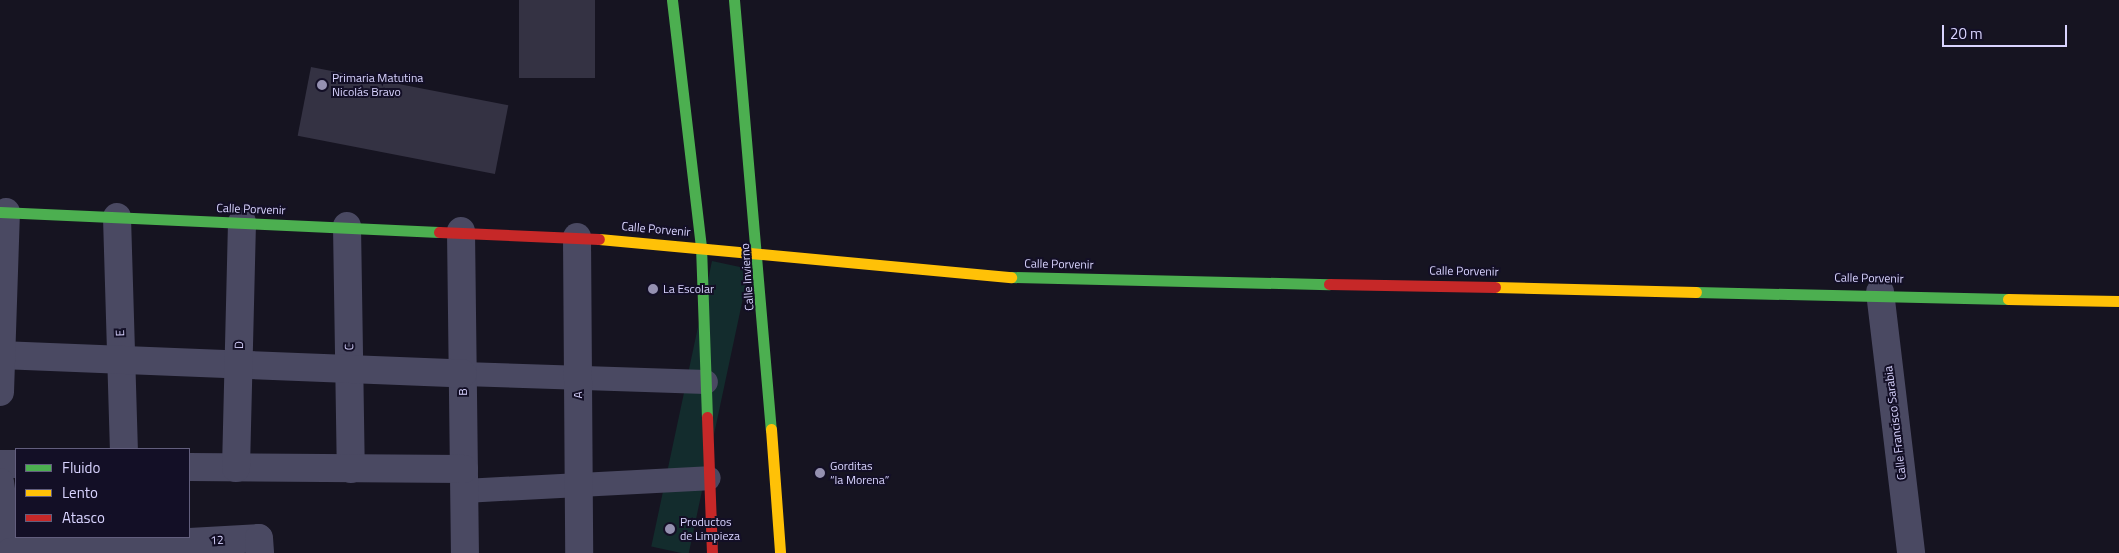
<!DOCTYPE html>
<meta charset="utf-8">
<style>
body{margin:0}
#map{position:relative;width:2119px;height:553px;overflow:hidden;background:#161421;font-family:"Titillium Web",sans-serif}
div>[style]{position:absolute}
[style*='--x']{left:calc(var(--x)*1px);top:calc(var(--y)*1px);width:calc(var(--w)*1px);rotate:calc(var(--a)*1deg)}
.green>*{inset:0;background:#132c2d;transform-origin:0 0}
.building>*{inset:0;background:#343243;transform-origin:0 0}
.lane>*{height:24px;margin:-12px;padding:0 12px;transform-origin:12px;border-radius:12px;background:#4a4962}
.street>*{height:28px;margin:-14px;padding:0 14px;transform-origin:14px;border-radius:14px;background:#4a4962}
.fast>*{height:11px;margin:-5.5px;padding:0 5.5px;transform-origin:5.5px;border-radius:5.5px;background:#4caf50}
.slow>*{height:11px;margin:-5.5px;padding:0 5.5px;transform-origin:5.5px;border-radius:5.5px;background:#ffc107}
.jam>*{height:11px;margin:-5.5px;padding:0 5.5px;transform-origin:5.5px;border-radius:5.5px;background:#c62828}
.dots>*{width:14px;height:14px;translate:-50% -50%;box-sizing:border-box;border:2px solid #130f26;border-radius:50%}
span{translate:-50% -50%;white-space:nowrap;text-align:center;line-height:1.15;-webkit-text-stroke:4px #130f26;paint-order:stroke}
.poi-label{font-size:12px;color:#d9d4ff}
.left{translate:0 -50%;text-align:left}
.street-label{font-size:12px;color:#d9d4ff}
.legend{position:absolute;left:15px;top:448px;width:175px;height:90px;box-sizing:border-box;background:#130f26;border:1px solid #625e7d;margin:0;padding:6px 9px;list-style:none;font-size:15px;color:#d9d4ff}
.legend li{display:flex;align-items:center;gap:10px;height:25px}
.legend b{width:25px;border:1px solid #625e7d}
.scale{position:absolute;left:1942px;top:25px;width:125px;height:22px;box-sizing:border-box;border:2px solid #d9d4ff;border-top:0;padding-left:6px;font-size:15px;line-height:18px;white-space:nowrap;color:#d9d4ff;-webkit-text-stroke:4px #130f26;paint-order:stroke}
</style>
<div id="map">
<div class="green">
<div style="left:712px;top:261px;width:38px;height:292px;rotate:12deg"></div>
</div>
<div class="building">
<div style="left:519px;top:0;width:76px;height:78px"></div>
<div style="left:311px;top:67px;width:201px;height:70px;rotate:11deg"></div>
</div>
<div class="lane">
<div style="--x:463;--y:374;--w:243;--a:1.9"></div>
<div style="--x:464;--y:491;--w:245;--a:-3"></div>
</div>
<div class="street">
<div style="--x:117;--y:217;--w:232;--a:88.3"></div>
<div style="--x:347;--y:226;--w:243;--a:89.1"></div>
<div style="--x:461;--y:231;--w:322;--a:89.3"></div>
<div style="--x:577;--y:237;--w:316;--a:89.6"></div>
<div style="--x:1880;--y:292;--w:263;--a:83.2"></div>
<div style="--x:0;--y:355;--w:463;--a:2.3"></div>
<div style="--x:0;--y:392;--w:180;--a:-88.1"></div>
<div style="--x:0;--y:464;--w:16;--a:0"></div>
<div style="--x:189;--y:467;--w:275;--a:0.4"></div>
<div style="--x:236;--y:468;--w:246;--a:-88.6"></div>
<div style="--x:0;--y:482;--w:72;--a:82"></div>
<div style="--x:10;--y:552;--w:249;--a:-3.2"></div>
<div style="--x:259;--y:538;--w:15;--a:86"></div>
</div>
<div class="fast">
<div style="--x:672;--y:0;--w:248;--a:83.3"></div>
<div style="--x:701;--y:246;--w:171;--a:88"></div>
<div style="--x:734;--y:0;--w:431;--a:85.1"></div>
<div style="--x:0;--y:212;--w:439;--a:2.6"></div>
<div style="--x:1011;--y:277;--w:318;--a:1.3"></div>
<div style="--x:1696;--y:292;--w:312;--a:1.3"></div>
</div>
<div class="slow">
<div style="--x:599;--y:239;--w:414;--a:5.3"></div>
<div style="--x:1495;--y:287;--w:201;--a:1.4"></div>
<div style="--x:2008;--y:299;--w:111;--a:1"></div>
<div style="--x:771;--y:429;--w:124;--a:85.8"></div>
</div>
<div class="jam">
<div style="--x:439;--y:232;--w:160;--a:2.5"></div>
<div style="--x:1329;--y:284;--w:166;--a:1"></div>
<div style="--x:707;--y:417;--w:136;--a:87.9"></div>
</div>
<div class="dots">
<div style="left:322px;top:85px;background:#9591b1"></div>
<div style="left:653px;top:289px;background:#9591b1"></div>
<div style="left:820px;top:473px;background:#9591b1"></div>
<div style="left:670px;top:529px;background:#9591b1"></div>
</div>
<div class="poi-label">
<span class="left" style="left:332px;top:85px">Primaria Matutina<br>Nicolás Bravo</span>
<span class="left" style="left:663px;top:289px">La Escolar</span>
<span class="left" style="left:830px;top:473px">Gorditas<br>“la Morena”</span>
<span class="left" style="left:680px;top:529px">Productos<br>de Limpieza</span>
</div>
<div class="street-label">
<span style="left:251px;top:209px;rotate:2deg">Calle Porvenir</span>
<span style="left:656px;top:229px;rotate:5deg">Calle Porvenir</span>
<span style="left:1059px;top:264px;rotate:1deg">Calle Porvenir</span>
<span style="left:1464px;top:271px;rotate:1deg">Calle Porvenir</span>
<span style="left:747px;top:277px;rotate:-94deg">Calle Invierno</span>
<span style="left:1869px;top:278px;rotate:1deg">Calle Porvenir</span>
<span style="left:120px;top:333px;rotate:-92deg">E</span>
<span style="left:239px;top:345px;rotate:-89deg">D</span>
<span style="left:349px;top:347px;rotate:-91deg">C</span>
<span style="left:463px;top:392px;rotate:-90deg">B</span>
<span style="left:578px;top:395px;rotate:-90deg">A</span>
<span style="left:1895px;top:423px;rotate:-97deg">Calle Francisco Sarabia</span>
<span style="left:217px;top:540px;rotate:-3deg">12</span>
</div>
<ul class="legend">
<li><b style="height:6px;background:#4caf50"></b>Fluido</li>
<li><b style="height:6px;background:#ffc107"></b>Lento</li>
<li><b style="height:6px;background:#c62828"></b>Atasco</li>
</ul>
<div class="scale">20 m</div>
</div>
